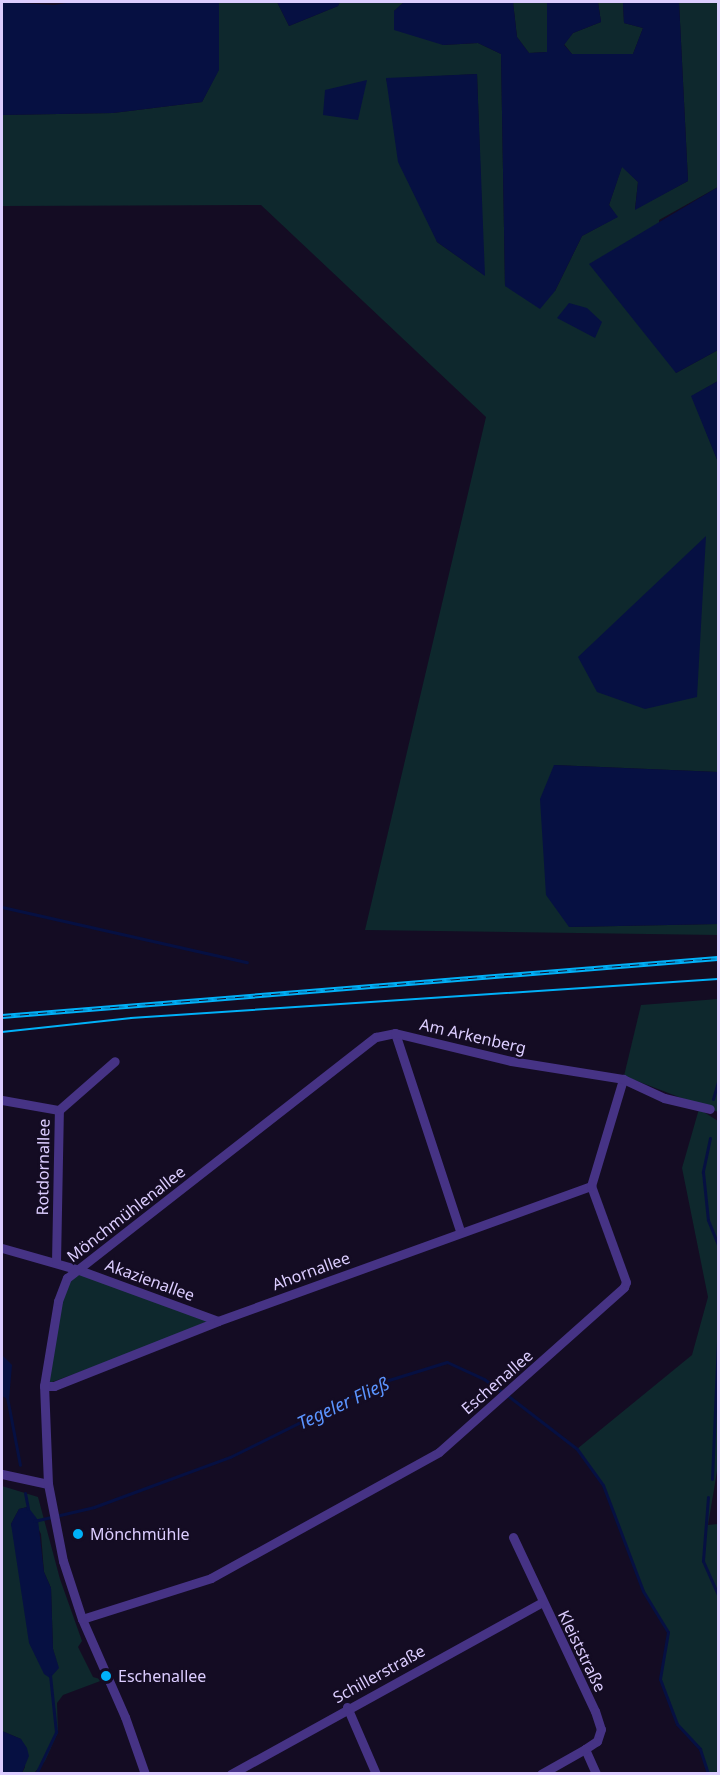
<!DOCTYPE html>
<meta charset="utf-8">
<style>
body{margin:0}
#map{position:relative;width:720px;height:1775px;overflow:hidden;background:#140c23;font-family:"Noto Sans",sans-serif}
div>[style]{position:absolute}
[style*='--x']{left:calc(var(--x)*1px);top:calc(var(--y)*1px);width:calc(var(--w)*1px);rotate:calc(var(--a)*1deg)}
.green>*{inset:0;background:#0e282d}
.water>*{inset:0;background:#061042}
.stream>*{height:3px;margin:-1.5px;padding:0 1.5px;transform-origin:1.5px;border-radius:1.5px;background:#061042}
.street>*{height:9px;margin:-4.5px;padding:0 4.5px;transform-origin:4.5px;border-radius:4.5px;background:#463385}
.tram>*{height:1.5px;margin:-0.75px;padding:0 0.75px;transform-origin:0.75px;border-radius:0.75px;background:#00b1f8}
.rail>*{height:5px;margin-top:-2.5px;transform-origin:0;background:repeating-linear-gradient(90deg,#140c23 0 9px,#00b1f8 0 18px);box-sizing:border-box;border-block:2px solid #00b1f8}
.dots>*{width:16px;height:16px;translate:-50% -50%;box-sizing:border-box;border:3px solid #140c23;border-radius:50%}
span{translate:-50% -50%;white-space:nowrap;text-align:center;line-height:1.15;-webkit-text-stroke:4.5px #140c23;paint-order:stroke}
.street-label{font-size:16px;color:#dccdff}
.poi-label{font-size:16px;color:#dccdff}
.left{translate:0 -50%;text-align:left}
.water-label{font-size:18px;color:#5b94ff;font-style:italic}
.frame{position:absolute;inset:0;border:3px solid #dccdff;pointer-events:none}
</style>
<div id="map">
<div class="green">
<div style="clip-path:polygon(evenodd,219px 2px,277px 2px,289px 26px,338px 6px,340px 2px,404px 2px,394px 11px,443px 45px,478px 43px,501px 54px,505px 286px,555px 291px,582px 236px,617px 217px,609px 205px,622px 166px,638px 182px,635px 209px,688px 181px,679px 2px,718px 2px,718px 187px,659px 220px,676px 373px,718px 350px,718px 381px,692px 396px,718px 462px,718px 772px,554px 765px,569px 927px,718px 924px,718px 935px,365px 930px,486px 417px,261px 205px,2px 206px,2px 115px,113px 113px,202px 102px,219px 69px,219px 2px,477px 74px,484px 275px,437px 242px,386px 79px,477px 74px)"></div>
<div style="clip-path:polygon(513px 2px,547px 2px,547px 52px,529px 53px,517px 37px)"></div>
<div style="clip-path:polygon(598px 2px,623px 2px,624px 23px,643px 28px,633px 54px,572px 54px,564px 44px,573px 33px,601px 22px)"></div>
<div style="clip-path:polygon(718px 999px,718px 1112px,624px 1076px,641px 1005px)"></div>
<div style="clip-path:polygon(699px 1109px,718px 1121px,718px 1465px,708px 1525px,718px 1524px,718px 1773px,708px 1773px,700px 1749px,677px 1724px,660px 1679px,668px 1632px,643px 1591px,603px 1485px,577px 1449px,692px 1355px,708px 1297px,682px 1168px)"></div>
<div style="clip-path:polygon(79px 1271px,216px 1322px,44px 1385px,67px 1279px)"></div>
<div style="clip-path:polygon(evenodd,2px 1486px,38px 1497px,60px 1579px,82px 1641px,78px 1647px,93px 1677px,103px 1680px,63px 1695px,57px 1703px,58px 1732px,45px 1761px,34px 1773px,22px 1773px,25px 1767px,21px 1739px,2px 1731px,2px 1486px,27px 1507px,41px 1534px,44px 1572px,51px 1588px,53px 1649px,59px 1668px,11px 1524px,19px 1509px,27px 1507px)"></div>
</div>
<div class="water">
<div style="clip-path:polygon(2px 2px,54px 5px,73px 2px,219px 2px,219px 70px,202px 102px,113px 113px,2px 115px)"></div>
<div style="clip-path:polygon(277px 2px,340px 2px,338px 6px,289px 26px)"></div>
<div style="clip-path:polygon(404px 2px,513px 2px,517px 37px,529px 53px,547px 52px,547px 2px,598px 2px,601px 22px,573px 33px,564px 45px,572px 54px,633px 54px,643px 28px,624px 23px,623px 2px,679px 2px,688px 181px,635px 210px,638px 182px,622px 167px,609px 205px,618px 217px,582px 236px,555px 291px,540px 309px,505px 286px,501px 54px,478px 43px,443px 45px,394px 30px,394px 11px)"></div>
<div style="clip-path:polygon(477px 74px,485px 276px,437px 242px,398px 162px,386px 78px)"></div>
<div style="clip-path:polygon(367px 80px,358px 120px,323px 115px,325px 90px)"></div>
<div style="clip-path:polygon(718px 187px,718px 350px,676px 373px,589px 264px)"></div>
<div style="clip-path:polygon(569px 303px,587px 308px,602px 322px,595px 338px,557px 318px)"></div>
<div style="clip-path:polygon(718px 381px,718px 462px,691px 396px)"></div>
<div style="clip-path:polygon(706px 536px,697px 697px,645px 709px,597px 692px,578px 657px)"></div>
<div style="clip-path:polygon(554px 765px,718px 772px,718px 924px,569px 927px,546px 895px,540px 799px)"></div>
<div style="clip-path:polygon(2px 1355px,12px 1365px,9px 1400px,2px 1396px)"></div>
<div style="clip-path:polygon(28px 1507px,38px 1520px,44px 1572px,51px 1588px,53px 1649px,59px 1668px,50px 1678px,44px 1674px,29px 1643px,11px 1524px,19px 1509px)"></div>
<div style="clip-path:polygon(2px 1731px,21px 1739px,27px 1748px,29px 1756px,22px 1773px,2px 1773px)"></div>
</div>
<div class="stream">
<div style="--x:2;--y:907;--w:251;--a:12.7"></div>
<div style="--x:713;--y:1099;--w:18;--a:-74"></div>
<div style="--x:710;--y:1138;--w:35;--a:102"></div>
<div style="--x:703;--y:1172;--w:48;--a:84.1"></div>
<div style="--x:708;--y:1220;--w:27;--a:68"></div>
<div style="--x:507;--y:1395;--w:88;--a:37.6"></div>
<div style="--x:577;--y:1449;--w:44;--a:54.2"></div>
<div style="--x:603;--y:1485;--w:113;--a:69.3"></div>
<div style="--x:643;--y:1591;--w:48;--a:58.6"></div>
<div style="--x:668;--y:1632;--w:48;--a:99.7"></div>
<div style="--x:660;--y:1679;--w:48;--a:69.3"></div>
<div style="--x:677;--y:1724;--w:34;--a:47"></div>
<div style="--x:700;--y:1749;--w:26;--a:72"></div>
<div style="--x:7;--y:1397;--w:69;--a:79.2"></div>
<div style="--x:712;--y:1479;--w:138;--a:-87.5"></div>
<div style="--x:25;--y:1493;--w:16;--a:79"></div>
<div style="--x:708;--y:1497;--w:64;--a:94.5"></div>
<div style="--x:703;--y:1561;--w:36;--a:66"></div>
<div style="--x:34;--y:1521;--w:62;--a:-13.1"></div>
<div style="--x:94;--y:1507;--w:145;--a:-20.2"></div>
<div style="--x:230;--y:1457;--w:166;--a:-26.4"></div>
<div style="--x:379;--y:1383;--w:71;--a:-17.2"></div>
<div style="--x:447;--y:1362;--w:41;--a:24.7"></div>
<div style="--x:484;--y:1379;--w:22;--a:36"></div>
<div style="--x:36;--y:1774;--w:47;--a:-64.5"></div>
<div style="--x:56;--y:1732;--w:57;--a:-96"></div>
</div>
<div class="street">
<div style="--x:395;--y:1033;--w:208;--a:71.8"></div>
<div style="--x:2;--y:1100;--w:58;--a:10"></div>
<div style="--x:2;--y:1248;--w:80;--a:15.9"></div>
<div style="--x:79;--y:1270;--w:148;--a:20.1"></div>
<div style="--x:56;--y:1262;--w:152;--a:-88.9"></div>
<div style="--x:59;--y:1110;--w:74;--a:-41.2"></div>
<div style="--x:44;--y:1386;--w:10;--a:0"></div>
<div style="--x:54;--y:1386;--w:176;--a:-21.6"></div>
<div style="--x:218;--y:1321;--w:397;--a:-19.9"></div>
<div style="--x:2;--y:1474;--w:47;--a:12.3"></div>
<div style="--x:513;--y:1537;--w:192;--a:64.8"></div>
<div style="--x:595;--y:1711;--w:19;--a:72"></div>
<div style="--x:601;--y:1729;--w:13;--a:108"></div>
<div style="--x:597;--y:1741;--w:14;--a:146"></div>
<div style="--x:585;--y:1749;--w:27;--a:66"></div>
<div style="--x:82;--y:1619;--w:135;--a:-17.6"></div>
<div style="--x:211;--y:1578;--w:260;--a:-28.9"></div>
<div style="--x:439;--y:1452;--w:248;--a:-41.7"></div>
<div style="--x:624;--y:1287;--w:5;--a:-68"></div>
<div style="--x:626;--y:1282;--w:102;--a:-110"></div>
<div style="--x:591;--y:1186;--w:112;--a:-73.3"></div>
<div style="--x:347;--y:1707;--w:73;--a:66.6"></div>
<div style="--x:145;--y:1774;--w:60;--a:-109.3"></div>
<div style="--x:125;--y:1717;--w:107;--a:-113.7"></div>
<div style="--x:82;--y:1619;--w:61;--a:-108.1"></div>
<div style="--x:63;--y:1561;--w:78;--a:-101"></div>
<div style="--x:48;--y:1484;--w:98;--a:-92.3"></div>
<div style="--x:44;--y:1386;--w:86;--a:-80.6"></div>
<div style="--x:58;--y:1301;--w:25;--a:-69"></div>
<div style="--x:67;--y:1278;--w:392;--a:-38"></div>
<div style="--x:376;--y:1037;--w:19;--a:-12"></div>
<div style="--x:395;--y:1033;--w:119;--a:13.6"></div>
<div style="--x:511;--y:1061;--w:113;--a:9.1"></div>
<div style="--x:623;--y:1079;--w:45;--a:24.9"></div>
<div style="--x:664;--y:1098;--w:47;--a:13.4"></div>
<div style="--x:231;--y:1774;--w:355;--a:-28.9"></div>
<div style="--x:541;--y:1774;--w:51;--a:-29.6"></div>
</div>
<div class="tram">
<div style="--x:2;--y:1032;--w:130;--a:-6.2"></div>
<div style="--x:131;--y:1018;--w:588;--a:-3.8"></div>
</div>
<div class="rail">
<div style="--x:2;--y:1016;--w:718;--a:-4.63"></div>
</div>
<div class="dots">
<div style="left:78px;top:1534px;background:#00b1f8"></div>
<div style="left:106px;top:1676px;background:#00b1f8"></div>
</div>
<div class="street-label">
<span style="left:473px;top:1036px;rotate:13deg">Am Arkenberg</span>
<span style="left:43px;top:1167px;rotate:-89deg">Rotdornallee</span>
<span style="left:126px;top:1214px;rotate:-38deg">Mönchmühlenallee</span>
<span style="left:311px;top:1271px;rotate:-20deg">Ahornallee</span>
<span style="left:150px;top:1280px;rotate:20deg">Akazienallee</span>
<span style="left:497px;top:1382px;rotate:-41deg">Eschenallee</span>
<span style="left:582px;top:1651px;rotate:64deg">Kleiststraße</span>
<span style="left:379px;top:1674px;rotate:-29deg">Schillerstraße</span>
</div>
<div class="poi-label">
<span class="left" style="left:90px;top:1534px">Mönchmühle</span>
<span class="left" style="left:118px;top:1676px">Eschenallee</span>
</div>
<div class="water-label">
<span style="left:343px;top:1403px;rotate:-25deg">Tegeler Fließ</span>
</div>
<div class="frame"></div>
</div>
